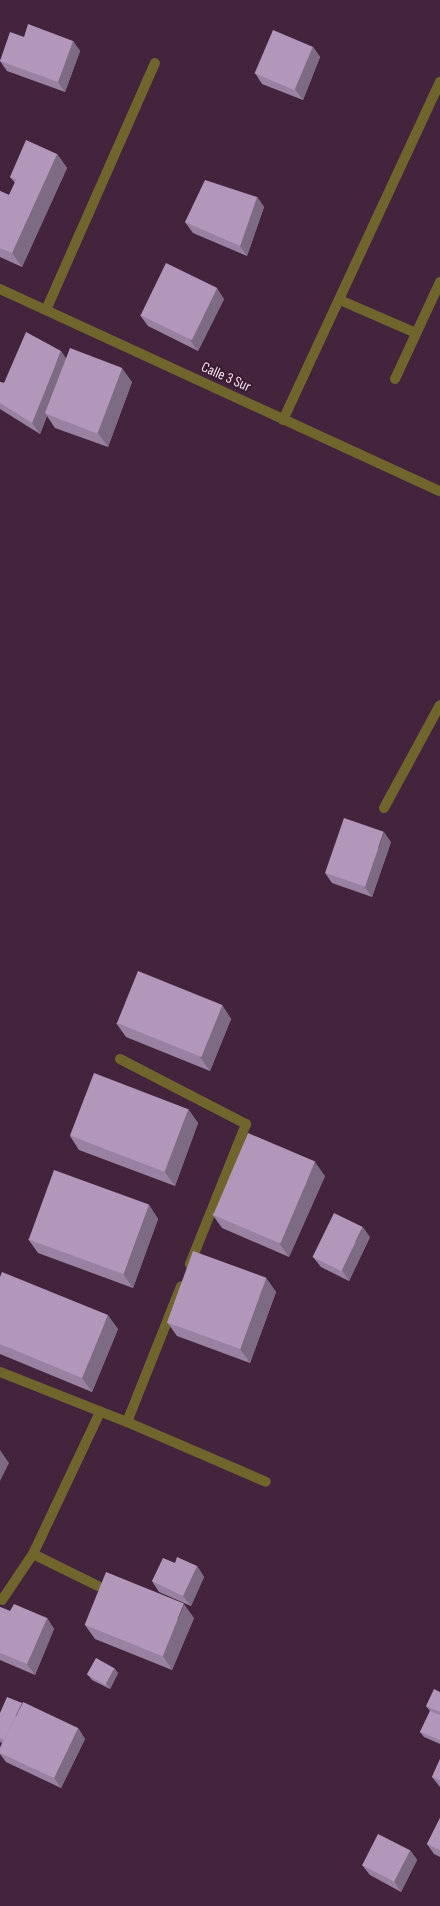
<!DOCTYPE html>
<style>
body{margin:0}
#map{position:relative;width:440px;height:1906px;overflow:hidden;background:#44243c;font-family:"Sofia Sans Condensed",sans-serif}
div>[style]{position:absolute}
[style*='--x']{left:calc(var(--x)*1px);top:calc(var(--y)*1px);width:calc(var(--w)*1px);rotate:calc(var(--a)*1deg)}
.minor>*{height:10px;margin:-5px;padding:0 5px;transform-origin:5px;border-radius:5px;background:#71652e}
.wall>*{inset:0;background:#9982a1}
.shaded-wall>*{inset:0;background:#7d6a83}
.building>*{inset:0;background:#b297bb;transform-origin:0 0}
span{translate:-50% -50%;white-space:nowrap;text-align:center;line-height:1.15;-webkit-text-stroke:4px #391b32;paint-order:stroke}
.street-label{font-size:15px;color:#f4dfed}
</style>
<div id="map">
<div class="minor">
<div style="--x:0;--y:289;--w:484;--a:24.7"></div>
<div style="--x:340;--y:300;--w:83;--a:23.5"></div>
<div style="--x:46;--y:310;--w:270;--a:-66.2"></div>
<div style="--x:395;--y:379;--w:107;--a:-65.1"></div>
<div style="--x:283;--y:420;--w:373;--a:-65.1"></div>
<div style="--x:384;--y:808;--w:117;--a:-61.5"></div>
<div style="--x:120;--y:1059;--w:142;--a:27.3"></div>
<div style="--x:246;--y:1124;--w:151;--a:111.8"></div>
<div style="--x:0;--y:1372;--w:136;--a:21.5"></div>
<div style="--x:127;--y:1422;--w:151;--a:23.3"></div>
<div style="--x:127;--y:1422;--w:146;--a:-68.3"></div>
<div style="--x:33;--y:1554;--w:72;--a:26.2"></div>
<div style="--x:2;--y:1600;--w:55;--a:-56"></div>
<div style="--x:33;--y:1554;--w:157;--a:-64.7"></div>
</div>
<div class="wall">
<div style="clip-path:polygon(24px 37px,73px 41px,80px 51px,65px 92px,7px 71px,0 61px,0 60px)"></div>
<div style="clip-path:polygon(313px 47px,320px 57px,303px 100px,262px 84px,255px 73px)"></div>
<div style="clip-path:polygon(57px 154px,67px 168px,22px 267px,0 257px,0 191px,9px 195px,15px 183px,10px 177px)"></div>
<div style="clip-path:polygon(257px 197px,264px 207px,247px 256px,193px 233px,185px 222px)"></div>
<div style="clip-path:polygon(224px 299px,198px 351px,148px 326px,140px 315px)"></div>
<div style="clip-path:polygon(66px 358px,132px 382px,108px 447px,55px 428px,47px 416px,40px 434px,0 409px,0 382px,4px 383px)"></div>
<div style="clip-path:polygon(391px 842px,372px 897px,332px 883px,325px 873px)"></div>
<div style="clip-path:polygon(222px 1005px,231px 1019px,210px 1071px,126px 1037px,116px 1023px)"></div>
<div style="clip-path:polygon(188px 1109px,198px 1123px,175px 1186px,79px 1150px,70px 1136px)"></div>
<div style="clip-path:polygon(325px 1176px,289px 1257px,222px 1228px,212px 1214px)"></div>
<div style="clip-path:polygon(149px 1205px,158px 1219px,133px 1288px,38px 1253px,28px 1239px)"></div>
<div style="clip-path:polygon(370px 1237px,349px 1281px,321px 1267px,313px 1257px)"></div>
<div style="clip-path:polygon(0 1277px,118px 1329px,92px 1392px,0 1354px)"></div>
<div style="clip-path:polygon(266px 1278px,276px 1292px,250px 1363px,177px 1336px,167px 1322px)"></div>
<div style="clip-path:polygon(175px 1563px,197px 1566px,204px 1577px,191px 1606px,159px 1592px,152px 1581px)"></div>
<div style="clip-path:polygon(0 1607px,10px 1611px,47px 1618px,54px 1629px,35px 1675px,0 1660px)"></div>
<div style="clip-path:polygon(194px 1618px,172px 1670px,95px 1639px,85px 1625px)"></div>
<div style="clip-path:polygon(114px 1668px,118px 1673px,110px 1689px,92px 1680px,88px 1675px)"></div>
<div style="clip-path:polygon(440px 1692px,440px 1744px,424px 1737px,420px 1732px,430px 1711px,426px 1706px)"></div>
<div style="clip-path:polygon(0 1713px,78px 1728px,85px 1739px,61px 1788px,6px 1762px,0 1754px,0 1748px,2px 1743px,0 1742px)"></div>
<div style="clip-path:polygon(440px 1759px,440px 1787px,432px 1777px)"></div>
<div style="clip-path:polygon(440px 1818px,440px 1857px,434px 1854px,427px 1844px)"></div>
<div style="clip-path:polygon(410px 1850px,417px 1860px,401px 1892px,370px 1875px,362px 1865px)"></div>
</div>
<div class="shaded-wall">
<div style="clip-path:polygon(73px 41px,80px 51px,65px 92px,58px 82px)"></div>
<div style="clip-path:polygon(313px 47px,320px 57px,303px 100px,295px 89px)"></div>
<div style="clip-path:polygon(57px 154px,67px 168px,22px 267px,12px 253px)"></div>
<div style="clip-path:polygon(257px 197px,264px 207px,247px 256px,240px 246px)"></div>
<div style="clip-path:polygon(217px 288px,224px 299px,198px 351px,190px 340px)"></div>
<div style="clip-path:polygon(61px 351px,68px 361px,46px 414px,47px 416px,40px 434px,32px 423px)"></div>
<div style="clip-path:polygon(122px 368px,132px 382px,108px 447px,98px 433px)"></div>
<div style="clip-path:polygon(384px 832px,391px 842px,372px 897px,365px 887px)"></div>
<div style="clip-path:polygon(222px 1005px,231px 1019px,210px 1071px,200px 1057px)"></div>
<div style="clip-path:polygon(188px 1109px,198px 1123px,175px 1186px,165px 1172px)"></div>
<div style="clip-path:polygon(315px 1162px,325px 1176px,289px 1257px,279px 1243px)"></div>
<div style="clip-path:polygon(149px 1205px,158px 1219px,133px 1288px,123px 1274px)"></div>
<div style="clip-path:polygon(363px 1227px,370px 1237px,349px 1281px,342px 1270px)"></div>
<div style="clip-path:polygon(266px 1278px,276px 1292px,250px 1363px,240px 1349px)"></div>
<div style="clip-path:polygon(108px 1315px,118px 1329px,92px 1392px,82px 1378px)"></div>
<div style="clip-path:polygon(0 1450px,9px 1463px,0 1481px)"></div>
<div style="clip-path:polygon(197px 1566px,204px 1577px,191px 1606px,183px 1596px)"></div>
<div style="clip-path:polygon(184px 1604px,194px 1618px,172px 1670px,163px 1656px)"></div>
<div style="clip-path:polygon(47px 1618px,54px 1629px,35px 1675px,27px 1664px)"></div>
<div style="clip-path:polygon(114px 1668px,118px 1673px,110px 1689px,106px 1683px)"></div>
<div style="clip-path:polygon(78px 1728px,85px 1739px,61px 1788px,54px 1778px)"></div>
<div style="clip-path:polygon(410px 1850px,417px 1860px,401px 1892px,394px 1881px)"></div>
</div>
<div class="building">
<div style="clip-path:polygon(28px 24px,73px 41px,58px 82px,0 61px,10px 32px,24px 37px)"></div>
<div style="left:273px;top:30px;width:43px;height:47px;rotate:23deg"></div>
<div style="clip-path:polygon(26px 140px,57px 154px,12px 253px,0 248px,0 191px,9px 195px,16px 180px,10px 177px)"></div>
<div style="clip-path:polygon(205px 180px,257px 197px,240px 246px,185px 222px)"></div>
<div style="left:166px;top:263px;width:57px;height:58px;rotate:26deg"></div>
<div style="clip-path:polygon(26px 332px,61px 351px,32px 423px,0 403px,0 382px,4px 383px)"></div>
<div style="left:70px;top:348px;width:56px;height:70px;rotate:21deg"></div>
<div style="left:344px;top:818px;width:42px;height:58px;rotate:19deg"></div>
<div style="left:138px;top:971px;width:91px;height:56px;rotate:22deg"></div>
<div style="left:94px;top:1073px;width:101px;height:67px;rotate:21deg"></div>
<div style="left:248px;top:1133px;width:73px;height:89px;rotate:23deg"></div>
<div style="left:54px;top:1170px;width:101px;height:74px;rotate:20deg"></div>
<div style="left:334px;top:1213px;width:32px;height:49px;rotate:26deg"></div>
<div style="left:193px;top:1251px;width:78px;height:76px;rotate:20deg"></div>
<div style="clip-path:polygon(2px 1272px,108px 1315px,82px 1378px,0 1344px,0 1277px)"></div>
<div style="clip-path:polygon(177px 1557px,197px 1566px,183px 1596px,152px 1581px,163px 1558px,175px 1563px)"></div>
<div style="left:106px;top:1572px;width:84px;height:57px;rotate:22deg"></div>
<div style="clip-path:polygon(14px 1604px,47px 1618px,27px 1664px,0 1653px,0 1607px,10px 1611px)"></div>
<div style="left:96px;top:1658px;width:21px;height:19px;rotate:29deg"></div>
<div style="clip-path:polygon(434px 1689px,440px 1692px,440px 1712px,426px 1706px)"></div>
<div style="clip-path:polygon(7px 1697px,22px 1703px,4px 1740px,0 1738px,0 1713px)"></div>
<div style="clip-path:polygon(23px 1702px,78px 1728px,54px 1778px,0 1753px,0 1748px)"></div>
<div style="clip-path:polygon(430px 1711px,440px 1715px,440px 1740px,420px 1732px)"></div>
<div style="clip-path:polygon(440px 1759px,440px 1780px,432px 1777px)"></div>
<div style="clip-path:polygon(440px 1818px,440px 1850px,427px 1844px)"></div>
<div style="left:378px;top:1834px;width:36px;height:35px;rotate:27deg"></div>
</div>
<div class="street-label">
<span style="left:226px;top:377px;rotate:24deg">Calle 3 Sur</span>
</div>
</div>
